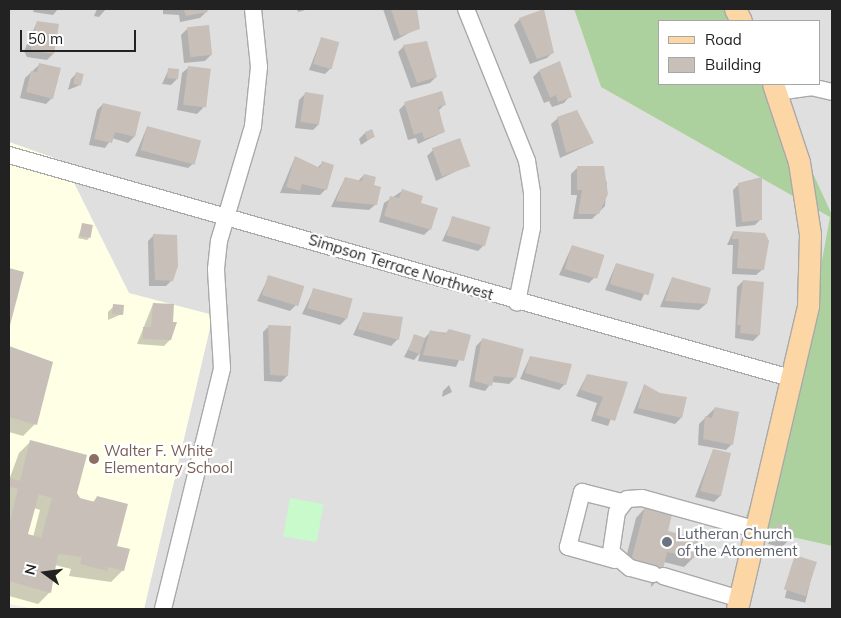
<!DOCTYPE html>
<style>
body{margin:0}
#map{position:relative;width:841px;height:618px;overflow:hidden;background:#f2efe9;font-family:Mulish,sans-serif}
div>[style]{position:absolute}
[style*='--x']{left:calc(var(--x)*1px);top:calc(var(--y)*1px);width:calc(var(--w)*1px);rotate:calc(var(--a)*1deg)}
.residential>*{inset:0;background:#e0dfdf}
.education>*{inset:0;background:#ffffe5}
.forest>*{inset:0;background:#add19e}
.park>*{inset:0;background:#c8facc;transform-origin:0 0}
.shadow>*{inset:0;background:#0003;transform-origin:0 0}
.building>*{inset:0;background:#c7bfb8;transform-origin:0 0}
.roads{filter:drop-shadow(1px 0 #a9a9a9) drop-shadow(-1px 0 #a9a9a9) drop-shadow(0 1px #a9a9a9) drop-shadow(0 -1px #a9a9a9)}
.minor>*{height:16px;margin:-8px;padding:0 8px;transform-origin:8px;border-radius:8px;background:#fff}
.major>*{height:21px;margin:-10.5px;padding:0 10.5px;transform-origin:10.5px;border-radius:10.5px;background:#fcd6a4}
.dots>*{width:14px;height:14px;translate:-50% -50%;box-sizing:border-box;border:2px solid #fff;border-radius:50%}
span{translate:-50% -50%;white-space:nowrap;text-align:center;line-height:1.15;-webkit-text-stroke:4.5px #fff;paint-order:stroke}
.street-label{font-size:15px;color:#222}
.education-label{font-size:15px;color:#785e54}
.left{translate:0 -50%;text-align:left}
.worship-label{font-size:15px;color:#5b616d}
.frame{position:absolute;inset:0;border:10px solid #222;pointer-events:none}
.legend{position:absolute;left:658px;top:20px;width:162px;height:65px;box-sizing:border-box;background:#fff;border:1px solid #a7a7a7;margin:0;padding:6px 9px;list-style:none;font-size:15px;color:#222}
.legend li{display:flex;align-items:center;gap:10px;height:25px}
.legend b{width:25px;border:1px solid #a7a7a7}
.north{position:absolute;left:20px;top:548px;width:50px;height:50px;-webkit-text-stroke:4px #fff;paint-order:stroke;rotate:284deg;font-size:14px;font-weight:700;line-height:20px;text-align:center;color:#222}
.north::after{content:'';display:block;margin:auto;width:18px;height:22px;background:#222;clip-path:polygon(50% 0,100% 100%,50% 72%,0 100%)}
.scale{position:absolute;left:20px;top:30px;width:116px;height:22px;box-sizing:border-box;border:2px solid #222;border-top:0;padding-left:6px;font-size:15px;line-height:18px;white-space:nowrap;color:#222;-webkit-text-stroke:4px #fff;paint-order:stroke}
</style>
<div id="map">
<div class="residential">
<div style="clip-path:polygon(9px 9px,574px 9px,601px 87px,829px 216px,772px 84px,820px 84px,820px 21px,745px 21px,740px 9px,832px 9px,832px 215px,810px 327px,746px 527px,832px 546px,832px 609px,144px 609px,213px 315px,129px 294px,63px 161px,9px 142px)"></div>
</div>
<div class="education">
<div style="clip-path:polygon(9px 142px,63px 161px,129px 293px,213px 315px,144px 609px,35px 609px,9px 604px)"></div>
</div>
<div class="forest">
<div style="clip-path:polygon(574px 9px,740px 9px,745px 21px,660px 21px,660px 84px,772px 84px,832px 215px,832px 546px,743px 526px,810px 327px,830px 217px,601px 87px)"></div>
</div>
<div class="park">
<div style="left:290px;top:498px;width:34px;height:39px;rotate:10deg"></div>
</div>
<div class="shadow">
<div style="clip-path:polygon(34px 9px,58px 9px,53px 15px,33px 12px)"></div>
<div style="clip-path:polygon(97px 9px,106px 9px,99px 17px,94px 16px)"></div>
<div style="clip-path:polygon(163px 9px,206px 9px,206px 12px,200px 18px,180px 22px,179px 15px,163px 14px)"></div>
<div style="clip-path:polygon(297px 9px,309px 9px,298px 12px)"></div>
<div style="clip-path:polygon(383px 9px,413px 9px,418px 28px,394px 41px)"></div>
<div style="clip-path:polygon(520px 19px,553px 52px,547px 58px,530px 64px,514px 25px)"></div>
<div style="clip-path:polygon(37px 22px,53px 54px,47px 60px,27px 57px,24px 51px)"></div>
<div style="clip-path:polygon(187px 29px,211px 55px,205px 61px,184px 63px,181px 35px)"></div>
<div style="clip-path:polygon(321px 39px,331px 68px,325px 74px,309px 70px)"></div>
<div style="clip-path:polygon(404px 46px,436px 77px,430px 83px,411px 88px,398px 52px)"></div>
<div style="clip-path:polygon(40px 64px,52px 98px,46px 104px,20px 98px,25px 78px)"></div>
<div style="clip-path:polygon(189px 67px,203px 108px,197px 114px,177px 110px,182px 73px)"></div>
<div style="clip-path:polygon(169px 69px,177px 79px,171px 85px,162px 84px)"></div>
<div style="clip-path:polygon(539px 71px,570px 96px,564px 103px,552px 107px,549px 101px,544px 103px,533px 77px)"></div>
<div style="clip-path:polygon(77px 73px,80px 85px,68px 90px,71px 79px)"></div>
<div style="clip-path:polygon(305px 94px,319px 124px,313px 130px,295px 128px,299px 100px)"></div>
<div style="clip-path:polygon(103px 104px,134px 137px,128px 143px,112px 138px,105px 148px,89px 145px,97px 110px)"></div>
<div style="clip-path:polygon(405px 104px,445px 104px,439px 110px,444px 132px,418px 144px,416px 138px,408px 140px,399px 110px)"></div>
<div style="clip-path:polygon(558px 118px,593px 143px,560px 158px,551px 124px)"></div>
<div style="clip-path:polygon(147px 127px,195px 162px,188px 168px,135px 156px)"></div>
<div style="clip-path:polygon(365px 133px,373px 137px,361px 145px,359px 139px)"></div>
<div style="clip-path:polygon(433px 150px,469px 165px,436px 181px,427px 156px)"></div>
<div style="clip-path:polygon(295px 157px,317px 168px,322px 163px,326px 189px,320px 195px,280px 193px)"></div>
<div style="clip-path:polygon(577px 168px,607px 182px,605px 206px,592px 219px,573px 219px,577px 195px,571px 195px,571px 174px)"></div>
<div style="clip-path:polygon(364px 175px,372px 186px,376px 204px,369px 210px,331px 207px,345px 178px,358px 181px)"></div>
<div style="clip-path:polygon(739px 184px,761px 219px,755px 225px,736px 227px,733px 190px)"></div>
<div style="clip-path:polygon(402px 191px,419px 204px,430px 229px,424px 235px,379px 222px,384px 203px)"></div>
<div style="clip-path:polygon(453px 218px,484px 245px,478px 251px,442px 241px)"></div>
<div style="clip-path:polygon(82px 225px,90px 237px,87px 240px,78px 238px)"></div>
<div style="clip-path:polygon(733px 232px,764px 234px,763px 269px,756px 275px,732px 274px,733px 245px,727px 245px)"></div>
<div style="clip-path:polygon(154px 235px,172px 280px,166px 286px,149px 286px,148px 241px)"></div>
<div style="clip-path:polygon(572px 246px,595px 277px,589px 283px,559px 275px)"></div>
<div style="clip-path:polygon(616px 264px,653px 275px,641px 301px,605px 290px)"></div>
<div style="clip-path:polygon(9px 269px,23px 273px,9px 326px)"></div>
<div style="clip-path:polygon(269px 276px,296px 305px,290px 311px,257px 301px)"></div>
<div style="clip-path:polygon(672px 278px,706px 304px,699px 310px,660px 307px)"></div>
<div style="clip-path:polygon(743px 281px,759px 335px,753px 341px,735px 338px,737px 287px)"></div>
<div style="clip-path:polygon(314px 289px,346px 319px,340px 325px,302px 314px)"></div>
<div style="clip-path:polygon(153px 304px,170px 340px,164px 346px,137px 344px)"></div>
<div style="clip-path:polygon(114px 306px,122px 314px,108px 320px,108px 312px)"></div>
<div style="clip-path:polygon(363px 314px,402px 318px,397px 340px,391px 346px,353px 335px)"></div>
<div style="clip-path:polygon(269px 326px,287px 376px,281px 382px,264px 381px,263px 332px)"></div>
<div style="clip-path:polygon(431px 331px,470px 336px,456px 367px,418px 361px,420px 353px,414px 360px,404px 357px,415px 336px,424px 339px)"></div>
<div style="clip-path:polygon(482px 340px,515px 378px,509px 384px,492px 382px,485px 391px,469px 387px,476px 346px)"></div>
<div style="clip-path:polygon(9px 348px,52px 363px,35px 424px,23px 436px,9px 432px)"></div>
<div style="clip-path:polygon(530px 357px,565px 384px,559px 390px,520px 379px)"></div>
<div style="clip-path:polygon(587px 375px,626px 382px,608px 426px,591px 421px,597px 403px,576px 396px)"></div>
<div style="clip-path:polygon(449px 385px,452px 392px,442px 397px,443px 391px)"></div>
<div style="clip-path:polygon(644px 386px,681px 418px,675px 424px,633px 413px)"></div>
<div style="clip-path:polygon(715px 408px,732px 444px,726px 450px,698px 445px,699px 424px)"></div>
<div style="clip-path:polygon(evenodd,31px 441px,79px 499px,92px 503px,97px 497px,123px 570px,111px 582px,69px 576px,71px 569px,55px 565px,50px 592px,38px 604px,9px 596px,9px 480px,19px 453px,31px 441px,34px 508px,40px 510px,33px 537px,26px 535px,34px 508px)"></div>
<div style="clip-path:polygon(713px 450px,720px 496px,714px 502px,695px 497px)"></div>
<div style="clip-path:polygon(645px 508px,693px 558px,684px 567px,664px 562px,660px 578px,651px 587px,651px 577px,623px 570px,636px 518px)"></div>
<div style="clip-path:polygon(777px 525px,788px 541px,782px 547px,768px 544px)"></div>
<div style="left:795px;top:557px;width:21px;height:42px;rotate:14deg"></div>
</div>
<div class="building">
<div style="clip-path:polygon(174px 9px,207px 9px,208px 12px,186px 16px,184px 10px)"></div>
<div style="clip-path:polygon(391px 9px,417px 9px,420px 29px,400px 36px)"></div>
<div style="clip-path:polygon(544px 9px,554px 53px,537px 59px,519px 18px)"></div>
<div style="clip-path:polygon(37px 21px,59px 24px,54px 54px,32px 51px,30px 45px)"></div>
<div style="left:209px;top:25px;width:30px;height:22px;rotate:84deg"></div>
<div style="left:321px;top:37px;width:19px;height:28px;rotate:16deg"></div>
<div style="clip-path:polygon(427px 41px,437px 77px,417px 83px,403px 45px)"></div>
<div style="clip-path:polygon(560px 61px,572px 97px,558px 102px,556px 95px,550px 98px,539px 70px)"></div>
<div style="clip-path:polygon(39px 63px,61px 68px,53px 99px,26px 92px,31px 71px,37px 72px)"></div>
<div style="left:188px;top:66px;width:23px;height:39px;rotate:7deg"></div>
<div style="left:168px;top:68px;width:11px;height:10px;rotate:5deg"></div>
<div style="left:76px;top:72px;width:8px;height:12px;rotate:14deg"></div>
<div style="clip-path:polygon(442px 91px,446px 105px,438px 107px,445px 132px,424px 139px,422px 132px,414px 135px,404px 102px)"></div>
<div style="left:305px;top:92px;width:19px;height:30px;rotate:9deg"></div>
<div style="clip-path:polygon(103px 103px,141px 112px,135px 137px,115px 132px,112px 143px,94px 139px)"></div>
<div style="clip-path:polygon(577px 110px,594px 143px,566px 153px,557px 117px)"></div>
<div style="left:147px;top:126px;width:56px;height:25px;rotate:15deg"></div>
<div style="clip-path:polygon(372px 129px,375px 137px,367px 140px,365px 132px)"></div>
<div style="left:460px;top:138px;width:30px;height:30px;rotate:70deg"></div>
<div style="clip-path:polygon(295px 156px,320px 168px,322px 161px,334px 165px,327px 190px,302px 184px,300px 191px,286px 187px)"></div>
<div style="clip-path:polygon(577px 166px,604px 166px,608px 194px,599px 214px,578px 214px,582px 190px,577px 190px)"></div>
<div style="clip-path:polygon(364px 174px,376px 177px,374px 185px,381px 187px,377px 205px,336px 201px,345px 177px,362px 181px)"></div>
<div style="clip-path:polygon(762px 177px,762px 220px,742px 222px,738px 183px)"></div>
<div style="clip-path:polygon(402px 189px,423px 196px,421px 203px,438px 208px,431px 230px,384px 216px,390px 196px,399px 198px)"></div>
<div style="left:452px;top:216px;width:40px;height:20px;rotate:16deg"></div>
<div style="left:82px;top:223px;width:11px;height:13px;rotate:10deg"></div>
<div style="clip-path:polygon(733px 231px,765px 233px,769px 241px,764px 270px,737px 268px,739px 239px,732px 239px)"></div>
<div style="clip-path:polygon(153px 234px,177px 235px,178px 266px,173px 281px,155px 280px)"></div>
<div style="left:572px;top:245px;width:34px;height:25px;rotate:17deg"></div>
<div style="left:616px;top:263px;width:40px;height:22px;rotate:16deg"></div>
<div style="clip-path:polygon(9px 268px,24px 272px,9px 329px)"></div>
<div style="left:268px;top:275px;width:38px;height:21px;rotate:17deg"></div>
<div style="clip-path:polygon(672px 277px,711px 288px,707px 304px,665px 301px)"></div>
<div style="clip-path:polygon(743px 280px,764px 282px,760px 335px,740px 333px,741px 325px,737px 325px)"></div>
<div style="left:313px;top:288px;width:41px;height:21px;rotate:15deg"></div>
<div style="clip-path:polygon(153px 303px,174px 304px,173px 322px,177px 322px,171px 340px,143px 339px,143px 327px,151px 327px)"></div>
<div style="left:113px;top:304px;width:11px;height:10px;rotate:5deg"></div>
<div style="clip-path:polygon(363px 312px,403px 317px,399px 340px,358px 329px)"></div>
<div style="clip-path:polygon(268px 325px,291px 326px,288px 376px,270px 375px)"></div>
<div style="clip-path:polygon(449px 329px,471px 335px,464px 361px,423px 355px,430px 330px,445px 334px)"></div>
<div style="left:414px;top:334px;width:12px;height:17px;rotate:20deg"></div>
<div style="clip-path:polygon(482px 338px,524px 349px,516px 378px,494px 376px,492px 386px,474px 381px)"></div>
<div style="clip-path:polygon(9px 346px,53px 362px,37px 425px,9px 417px)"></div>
<div style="clip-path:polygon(530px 356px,572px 364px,566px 385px,525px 373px)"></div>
<div style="clip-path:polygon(587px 374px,628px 382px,615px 421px,596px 415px,603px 397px,581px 390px)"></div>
<div style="clip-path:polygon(644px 384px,660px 393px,687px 397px,682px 418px,638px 408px)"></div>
<div style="clip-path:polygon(715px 407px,739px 412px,733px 445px,703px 439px,705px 416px,712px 418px)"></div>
<div style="clip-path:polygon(evenodd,30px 440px,87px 455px,77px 493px,80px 498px,95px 502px,97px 496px,128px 504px,117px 546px,130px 549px,124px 571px,108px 567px,107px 571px,80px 564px,82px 557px,58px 554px,51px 593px,9px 581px,9px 525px,18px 489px,9px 486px,9px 478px,20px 481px,30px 440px,39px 494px,52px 498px,41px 538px,28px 534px,39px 494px)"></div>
<div style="clip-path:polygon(713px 449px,731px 453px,721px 496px,700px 491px)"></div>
<div style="clip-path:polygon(645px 507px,672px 514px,668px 531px,699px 539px,697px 546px,701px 547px,694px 558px,667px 552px,661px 579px,657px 578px,659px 568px,631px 561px)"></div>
<div style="left:776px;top:524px;width:17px;height:14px;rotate:10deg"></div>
<div style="left:795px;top:555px;width:23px;height:36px;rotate:18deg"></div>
</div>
<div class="roads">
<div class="minor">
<div style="--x:466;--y:9;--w:164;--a:68.1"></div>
<div style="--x:527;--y:161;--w:32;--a:81"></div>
<div style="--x:532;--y:193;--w:35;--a:90"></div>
<div style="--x:532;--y:228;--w:76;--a:101.5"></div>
<div style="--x:777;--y:92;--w:34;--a:-8"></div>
<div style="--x:811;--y:87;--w:22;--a:13"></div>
<div style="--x:9;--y:155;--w:816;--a:15.93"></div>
<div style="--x:615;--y:560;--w:49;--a:-164.5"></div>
<div style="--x:568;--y:547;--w:57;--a:-75.7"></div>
<div style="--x:582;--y:492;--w:41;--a:14"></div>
<div style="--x:653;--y:574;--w:24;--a:-165"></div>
<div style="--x:630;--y:568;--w:25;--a:-140"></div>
<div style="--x:611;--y:552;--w:40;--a:-81.5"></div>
<div style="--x:617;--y:512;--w:16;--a:-52"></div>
<div style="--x:627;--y:499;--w:15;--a:-4"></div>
<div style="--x:642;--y:498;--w:119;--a:15.5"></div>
<div style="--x:663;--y:576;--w:80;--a:16.6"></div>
<div style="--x:163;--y:609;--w:248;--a:-76.2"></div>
<div style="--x:222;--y:368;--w:99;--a:-93.5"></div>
<div style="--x:216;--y:269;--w:28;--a:-84"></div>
<div style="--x:219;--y:241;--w:120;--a:-73.5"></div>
<div style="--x:253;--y:126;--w:59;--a:-84.2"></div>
<div style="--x:259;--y:67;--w:58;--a:-95.9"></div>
</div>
<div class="major">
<div style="--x:735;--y:9;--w:13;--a:63"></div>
<div style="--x:737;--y:609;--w:311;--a:-76.8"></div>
<div style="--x:808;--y:306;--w:72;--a:-88.4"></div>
<div style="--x:810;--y:234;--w:73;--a:-98.7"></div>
<div style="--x:799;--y:162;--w:82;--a:-108.4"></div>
</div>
</div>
<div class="dots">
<div style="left:94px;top:459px;background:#8d6e63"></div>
<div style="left:667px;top:542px;background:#6b7280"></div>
</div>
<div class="street-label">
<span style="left:401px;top:267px;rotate:17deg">Simpson Terrace Northwest</span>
</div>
<div class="education-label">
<span class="left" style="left:104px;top:459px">Walter F. White<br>Elementary School</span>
</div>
<div class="worship-label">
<span class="left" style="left:677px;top:542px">Lutheran Church<br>of the Atonement</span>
</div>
<div class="frame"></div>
<ul class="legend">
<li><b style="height:6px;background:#fcd6a4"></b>Road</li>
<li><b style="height:14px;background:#c7bfb8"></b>Building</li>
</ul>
<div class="north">N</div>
<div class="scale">50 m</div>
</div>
